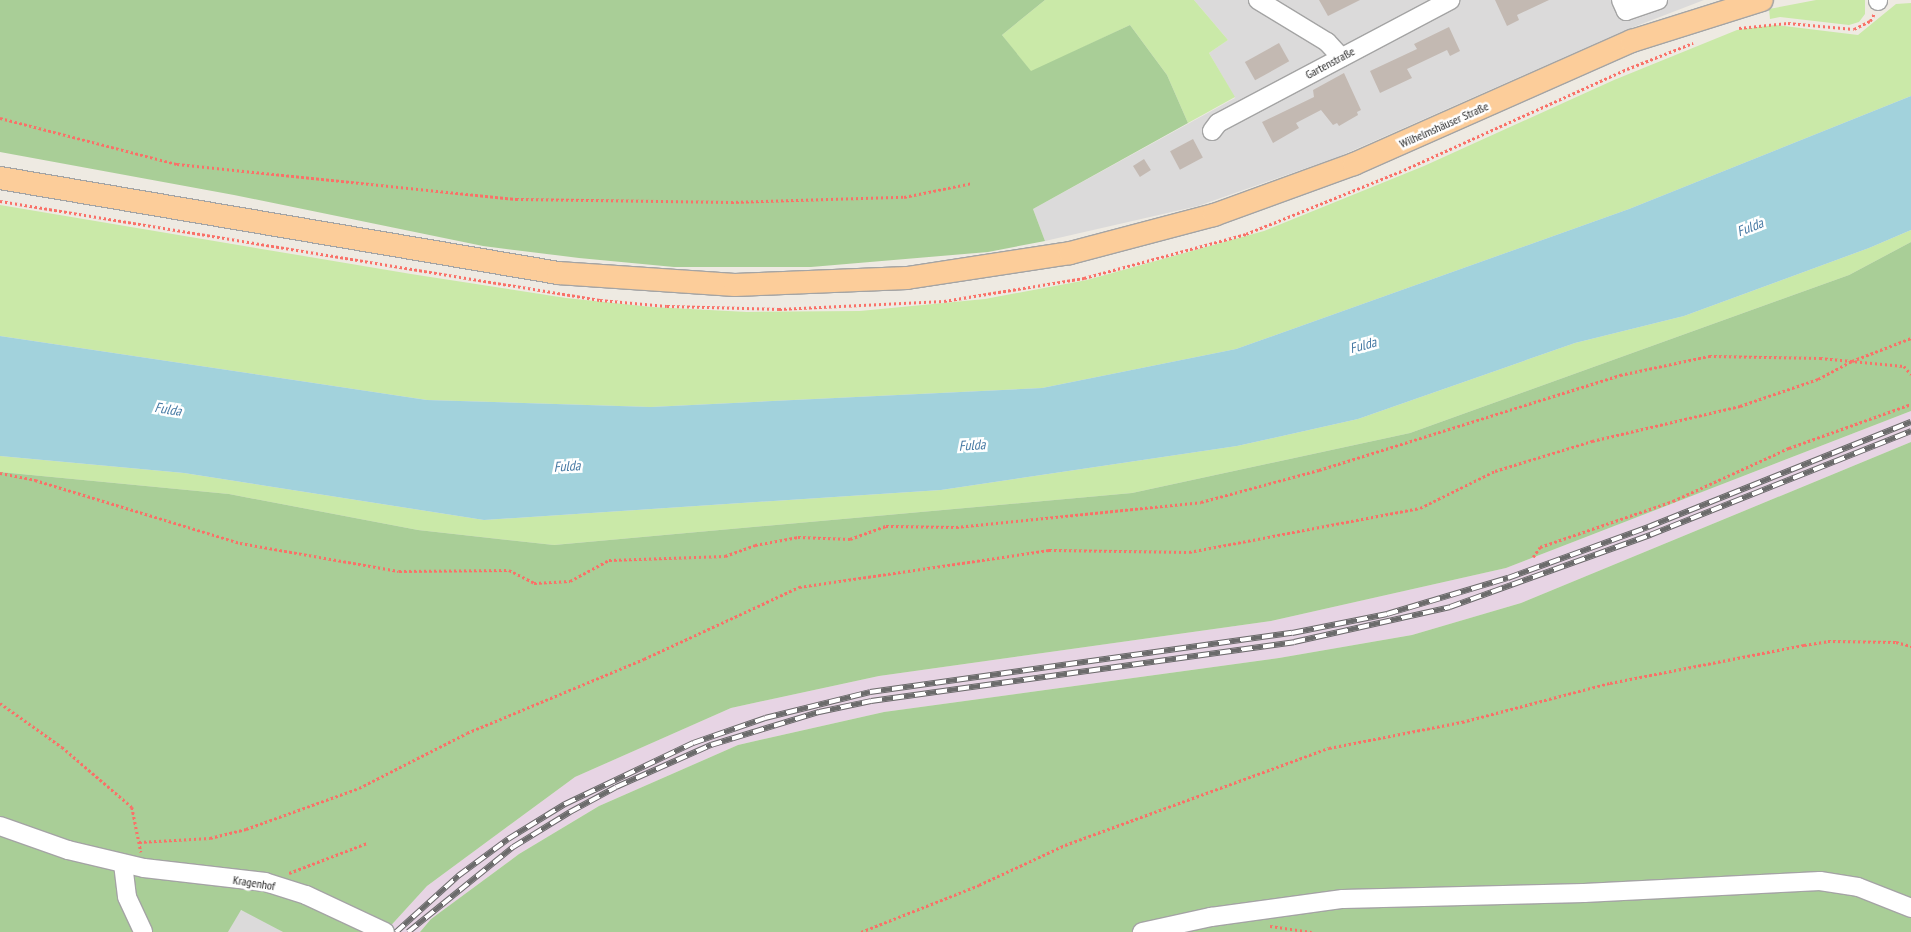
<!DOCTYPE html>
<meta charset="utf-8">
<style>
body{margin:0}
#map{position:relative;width:1911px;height:932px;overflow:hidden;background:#eeeae2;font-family:"PT Sans Narrow",sans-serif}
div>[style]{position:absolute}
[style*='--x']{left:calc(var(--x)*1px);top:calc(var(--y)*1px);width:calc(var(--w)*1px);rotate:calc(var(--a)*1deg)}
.residential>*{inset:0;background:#dbdada}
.industrial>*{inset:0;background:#e7d4e4}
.grass>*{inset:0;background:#cae9a8}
.forest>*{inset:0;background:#a9ce97}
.water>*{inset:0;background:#a2d2dc}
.building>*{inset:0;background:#c3b9b2;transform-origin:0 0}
.path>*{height:2.5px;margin-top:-1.25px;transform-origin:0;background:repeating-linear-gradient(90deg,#f97168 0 2.5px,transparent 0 5px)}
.roads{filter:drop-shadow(1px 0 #a4a4a4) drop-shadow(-1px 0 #a4a4a4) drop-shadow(0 1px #a4a4a4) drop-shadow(0 -1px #a4a4a4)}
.minor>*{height:18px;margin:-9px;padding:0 9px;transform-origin:9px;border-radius:9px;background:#fff}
.major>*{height:22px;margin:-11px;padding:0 11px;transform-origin:11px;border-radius:11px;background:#fccd9a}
.rail>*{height:5.5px;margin-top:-2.75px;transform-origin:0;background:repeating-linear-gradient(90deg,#fff 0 11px,#6b6b6b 0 22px);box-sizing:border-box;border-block:1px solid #6b6b6b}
span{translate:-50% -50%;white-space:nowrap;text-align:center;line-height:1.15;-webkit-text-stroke:5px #fff;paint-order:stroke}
.street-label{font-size:12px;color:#1d1d1d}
.water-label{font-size:14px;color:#477aa4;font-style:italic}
</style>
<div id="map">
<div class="residential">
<div style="clip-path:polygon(1194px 0,1704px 0,1626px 30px,1338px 157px,1198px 206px,1045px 241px,1033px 209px,1235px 98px,1209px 53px,1228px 40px)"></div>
<div style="clip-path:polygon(240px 910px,258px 917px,283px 932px,228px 932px)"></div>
</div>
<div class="industrial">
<div style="clip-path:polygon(1911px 411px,1911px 442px,1521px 603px,1412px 635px,1279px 658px,884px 712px,738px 745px,599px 806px,519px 854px,431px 919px,420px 932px,385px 932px,427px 886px,575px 777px,731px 708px,879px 676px,1271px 621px,1506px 568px)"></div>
</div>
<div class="grass">
<div style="clip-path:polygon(1045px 0,1194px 0,1228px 40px,1209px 53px,1235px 97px,1188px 123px,1167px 75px,1130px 25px,1031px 72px,1002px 35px)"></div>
<div style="clip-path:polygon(1816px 0,1865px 0,1865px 14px,1859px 22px,1849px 25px,1780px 17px,1770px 19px,1769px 9px)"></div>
<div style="clip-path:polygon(1911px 3px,1911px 96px,1629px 209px,1236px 349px,1042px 388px,651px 407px,427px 400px,0 336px,0 205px,411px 274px,566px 298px,652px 307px,747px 312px,860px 311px,985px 299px,1087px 280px,1264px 231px,1424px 166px,1614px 80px,1737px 30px,1775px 25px,1858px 35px,1896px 4px)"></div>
<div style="clip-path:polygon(1911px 230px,1911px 242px,1849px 275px,1410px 433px,1132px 493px,554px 545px,418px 530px,229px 494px,0 472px,0 456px,184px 473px,484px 520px,941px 490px,1237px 446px,1358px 419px,1575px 343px,1684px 316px,1869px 248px)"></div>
</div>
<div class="forest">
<div style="clip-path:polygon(0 0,1045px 0,1002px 35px,1031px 71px,1130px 25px,1167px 75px,1188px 123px,1033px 209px,1045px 241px,988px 252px,811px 267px,674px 267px,579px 258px,483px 246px,234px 195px,0 152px)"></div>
<div style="clip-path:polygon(1911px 242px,1911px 411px,1506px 568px,1271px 621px,879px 676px,731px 708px,575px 777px,427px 886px,385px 932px,283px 932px,241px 910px,228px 932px,0 932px,0 472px,229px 494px,418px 530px,554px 545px,1132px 493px,1410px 433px,1849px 275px)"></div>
<div style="clip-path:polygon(1911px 442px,1911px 932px,420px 932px,431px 919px,519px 854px,599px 806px,738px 745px,884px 712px,1279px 658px,1412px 635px,1521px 603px)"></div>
</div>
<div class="water">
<div style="clip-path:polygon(1911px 96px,1911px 230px,1869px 248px,1684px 316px,1575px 343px,1358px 419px,1237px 446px,941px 490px,484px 520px,184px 473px,0 456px,0 336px,427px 400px,651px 407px,1042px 388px,1236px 349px,1629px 209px)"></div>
</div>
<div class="building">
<div style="clip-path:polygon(1319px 0,1360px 0,1328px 16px)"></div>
<div style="clip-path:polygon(1495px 0,1549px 0,1517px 15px,1519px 20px,1507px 26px)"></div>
<div style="clip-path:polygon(1449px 27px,1460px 51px,1450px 56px,1447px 50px,1407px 69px,1412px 78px,1380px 93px,1370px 71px,1417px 49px,1414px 44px)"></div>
<div style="left:1279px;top:43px;width:21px;height:39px;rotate:61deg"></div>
<div style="clip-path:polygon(1344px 73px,1361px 110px,1357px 112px,1358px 115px,1339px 126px,1337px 123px,1333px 125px,1321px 110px,1296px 123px,1299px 128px,1273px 143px,1262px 122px,1314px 97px,1313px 90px)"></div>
<div style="left:1193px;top:139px;width:21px;height:26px;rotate:62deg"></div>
<div style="left:1144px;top:159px;width:13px;height:13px;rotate:58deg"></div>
</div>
<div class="path">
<div style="--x:1739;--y:28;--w:49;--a:-5.8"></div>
<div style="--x:1788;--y:23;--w:66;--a:5.2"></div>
<div style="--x:1854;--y:29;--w:18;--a:-27"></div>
<div style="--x:1870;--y:21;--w:8;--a:-60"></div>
<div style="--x:0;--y:118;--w:183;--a:14.6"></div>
<div style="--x:177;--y:164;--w:341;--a:5.9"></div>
<div style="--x:516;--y:199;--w:215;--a:0.8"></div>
<div style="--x:731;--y:202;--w:173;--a:-1.7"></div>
<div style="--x:904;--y:197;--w:69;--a:-11.6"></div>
<div style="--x:0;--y:201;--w:608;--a:9.37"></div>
<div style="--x:600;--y:300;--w:67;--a:5.1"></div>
<div style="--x:667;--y:306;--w:112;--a:1.5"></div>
<div style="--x:779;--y:309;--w:165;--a:-2.8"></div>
<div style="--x:944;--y:301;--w:142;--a:-9.3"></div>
<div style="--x:1084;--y:278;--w:168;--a:-15.2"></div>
<div style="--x:1246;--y:234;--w:170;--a:-22.1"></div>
<div style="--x:1404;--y:170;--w:245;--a:-24.4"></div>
<div style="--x:1627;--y:69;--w:71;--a:-21.5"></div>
<div style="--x:0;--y:473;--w:36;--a:11"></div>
<div style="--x:35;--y:480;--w:214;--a:17.1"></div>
<div style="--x:240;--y:543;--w:161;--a:10"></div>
<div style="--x:399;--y:571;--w:110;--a:-0.5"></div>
<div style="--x:509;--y:570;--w:28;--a:27"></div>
<div style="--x:534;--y:583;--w:36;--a:-3"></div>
<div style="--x:570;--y:581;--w:44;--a:-28.3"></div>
<div style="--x:609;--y:560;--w:116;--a:-2"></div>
<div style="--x:725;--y:556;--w:32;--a:-20"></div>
<div style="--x:755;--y:545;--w:44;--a:-10.5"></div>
<div style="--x:798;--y:537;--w:52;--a:2.2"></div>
<div style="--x:850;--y:539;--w:38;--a:-20"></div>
<div style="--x:886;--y:526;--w:70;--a:0.8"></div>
<div style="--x:956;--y:527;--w:246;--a:-5.8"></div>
<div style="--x:1201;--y:502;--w:122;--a:-15.2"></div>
<div style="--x:1319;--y:470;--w:316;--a:-17.5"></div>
<div style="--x:1620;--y:375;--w:91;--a:-12.1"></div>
<div style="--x:1709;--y:356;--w:111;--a:1"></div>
<div style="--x:1820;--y:358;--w:84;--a:5.4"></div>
<div style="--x:1904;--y:366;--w:11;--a:49"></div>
<div style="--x:1533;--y:557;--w:12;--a:-55"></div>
<div style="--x:1540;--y:547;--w:141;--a:-19.1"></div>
<div style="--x:1673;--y:501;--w:128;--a:-24.6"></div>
<div style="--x:1789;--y:448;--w:130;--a:-19.8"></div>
<div style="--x:0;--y:703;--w:76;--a:35.4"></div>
<div style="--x:62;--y:747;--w:92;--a:40.6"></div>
<div style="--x:132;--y:807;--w:46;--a:78.7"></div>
<div style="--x:139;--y:842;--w:71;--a:-3.2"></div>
<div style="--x:210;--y:838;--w:37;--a:-14"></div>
<div style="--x:246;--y:829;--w:120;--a:-19.9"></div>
<div style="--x:359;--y:788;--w:121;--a:-27"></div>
<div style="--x:467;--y:733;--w:192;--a:-22.7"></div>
<div style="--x:644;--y:659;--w:171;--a:-24.9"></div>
<div style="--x:799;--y:587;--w:253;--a:-8.4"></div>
<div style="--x:1049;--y:550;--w:140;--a:0.8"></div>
<div style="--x:1189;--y:552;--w:235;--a:-10.8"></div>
<div style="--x:1420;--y:508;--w:84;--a:-26.3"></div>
<div style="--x:1495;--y:471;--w:102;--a:-17.2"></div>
<div style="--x:1592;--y:441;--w:152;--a:-13.3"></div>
<div style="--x:1740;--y:406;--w:83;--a:-19.1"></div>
<div style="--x:1818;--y:379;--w:38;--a:-28"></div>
<div style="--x:1852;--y:361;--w:63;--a:-21.3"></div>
<div style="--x:289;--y:873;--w:84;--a:-21"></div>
<div style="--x:1270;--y:926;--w:42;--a:8.1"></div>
<div style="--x:861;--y:932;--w:127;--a:-21.7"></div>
<div style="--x:979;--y:885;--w:95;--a:-24.9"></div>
<div style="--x:1065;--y:845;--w:281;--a:-20.2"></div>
<div style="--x:1329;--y:748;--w:136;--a:-11.1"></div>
<div style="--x:1462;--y:722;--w:153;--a:-14.8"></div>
<div style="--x:1610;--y:683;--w:198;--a:-11.1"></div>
<div style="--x:1804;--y:645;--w:24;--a:-9"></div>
<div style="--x:1828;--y:641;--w:68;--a:0.8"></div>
<div style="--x:1896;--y:642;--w:16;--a:15"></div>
</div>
<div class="roads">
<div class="minor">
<div style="--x:1258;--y:0;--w:81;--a:31.3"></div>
<div style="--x:1327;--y:42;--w:21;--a:47"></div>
<div style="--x:1621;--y:0;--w:12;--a:66"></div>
<div style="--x:1626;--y:11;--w:34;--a:-19"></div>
<div style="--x:1878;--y:0;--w:1;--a:90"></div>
<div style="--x:1212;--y:131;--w:10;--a:-53"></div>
<div style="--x:1218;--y:123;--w:263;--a:-27.9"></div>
<div style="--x:0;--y:826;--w:72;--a:19.4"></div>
<div style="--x:68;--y:850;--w:78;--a:13.3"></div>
<div style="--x:144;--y:868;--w:122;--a:6.6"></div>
<div style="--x:265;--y:882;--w:43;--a:17.6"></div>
<div style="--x:306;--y:895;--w:87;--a:25.1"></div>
<div style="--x:123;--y:864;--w:33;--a:83"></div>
<div style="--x:127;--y:897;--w:38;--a:65"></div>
<div style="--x:1142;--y:932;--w:71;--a:-12.3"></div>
<div style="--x:1211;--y:917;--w:133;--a:-7.8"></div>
<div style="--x:1343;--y:899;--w:241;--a:-1.4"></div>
<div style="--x:1584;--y:893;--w:236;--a:-2.9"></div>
<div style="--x:1820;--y:881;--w:38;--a:9"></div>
<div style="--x:1858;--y:887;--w:57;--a:21.6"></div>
</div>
<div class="major">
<div style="--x:0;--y:178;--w:566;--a:9.66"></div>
<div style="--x:558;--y:273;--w:177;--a:3.9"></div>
<div style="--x:735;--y:285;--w:172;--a:-2.3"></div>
<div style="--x:907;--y:278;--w:165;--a:-8.7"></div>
<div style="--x:1070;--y:253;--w:149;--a:-14.8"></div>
<div style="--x:1214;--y:215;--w:149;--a:-20"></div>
<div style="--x:1354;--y:164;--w:304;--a:-23.9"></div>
<div style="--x:1632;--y:41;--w:136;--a:-17.5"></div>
</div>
</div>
<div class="rail">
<div style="--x:396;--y:932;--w:84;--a:-42.1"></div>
<div style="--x:458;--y:876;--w:62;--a:-36.5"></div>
<div style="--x:508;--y:839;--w:67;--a:-31.6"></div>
<div style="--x:565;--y:804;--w:142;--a:-25.5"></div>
<div style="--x:693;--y:743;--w:76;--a:-19.1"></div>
<div style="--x:765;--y:718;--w:108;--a:-13.9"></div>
<div style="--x:870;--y:692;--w:426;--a:-8"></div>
<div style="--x:1292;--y:633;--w:97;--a:-11.3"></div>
<div style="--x:1387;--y:614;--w:126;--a:-16.6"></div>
<div style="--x:1508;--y:578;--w:149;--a:-20"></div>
<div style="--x:1648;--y:527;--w:283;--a:-21.8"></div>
<div style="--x:408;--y:932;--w:135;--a:-39"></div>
<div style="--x:513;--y:847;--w:67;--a:-31.6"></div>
<div style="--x:570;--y:812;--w:52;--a:-28.5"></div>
<div style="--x:616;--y:787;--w:104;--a:-23.9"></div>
<div style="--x:711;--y:745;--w:113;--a:-17"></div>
<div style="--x:819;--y:712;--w:53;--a:-11.9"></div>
<div style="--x:871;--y:701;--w:427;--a:-7.9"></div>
<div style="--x:1294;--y:642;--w:160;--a:-12.6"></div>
<div style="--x:1450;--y:607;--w:213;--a:-19.8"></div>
<div style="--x:1650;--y:535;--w:281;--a:-21.7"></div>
</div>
<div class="street-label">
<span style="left:1330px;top:63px;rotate:-28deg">Gartenstraße</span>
<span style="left:1444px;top:125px;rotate:-24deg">Wilhelmshäuser Straße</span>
<span style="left:254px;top:883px;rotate:9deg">Kragenhof</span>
</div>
<div class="water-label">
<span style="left:1750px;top:227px;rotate:-21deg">Fulda</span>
<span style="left:1363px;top:345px;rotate:-15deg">Fulda</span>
<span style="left:168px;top:409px;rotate:9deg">Fulda</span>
<span style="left:972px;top:445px;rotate:-3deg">Fulda</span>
<span style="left:567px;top:466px;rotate:-3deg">Fulda</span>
</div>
</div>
